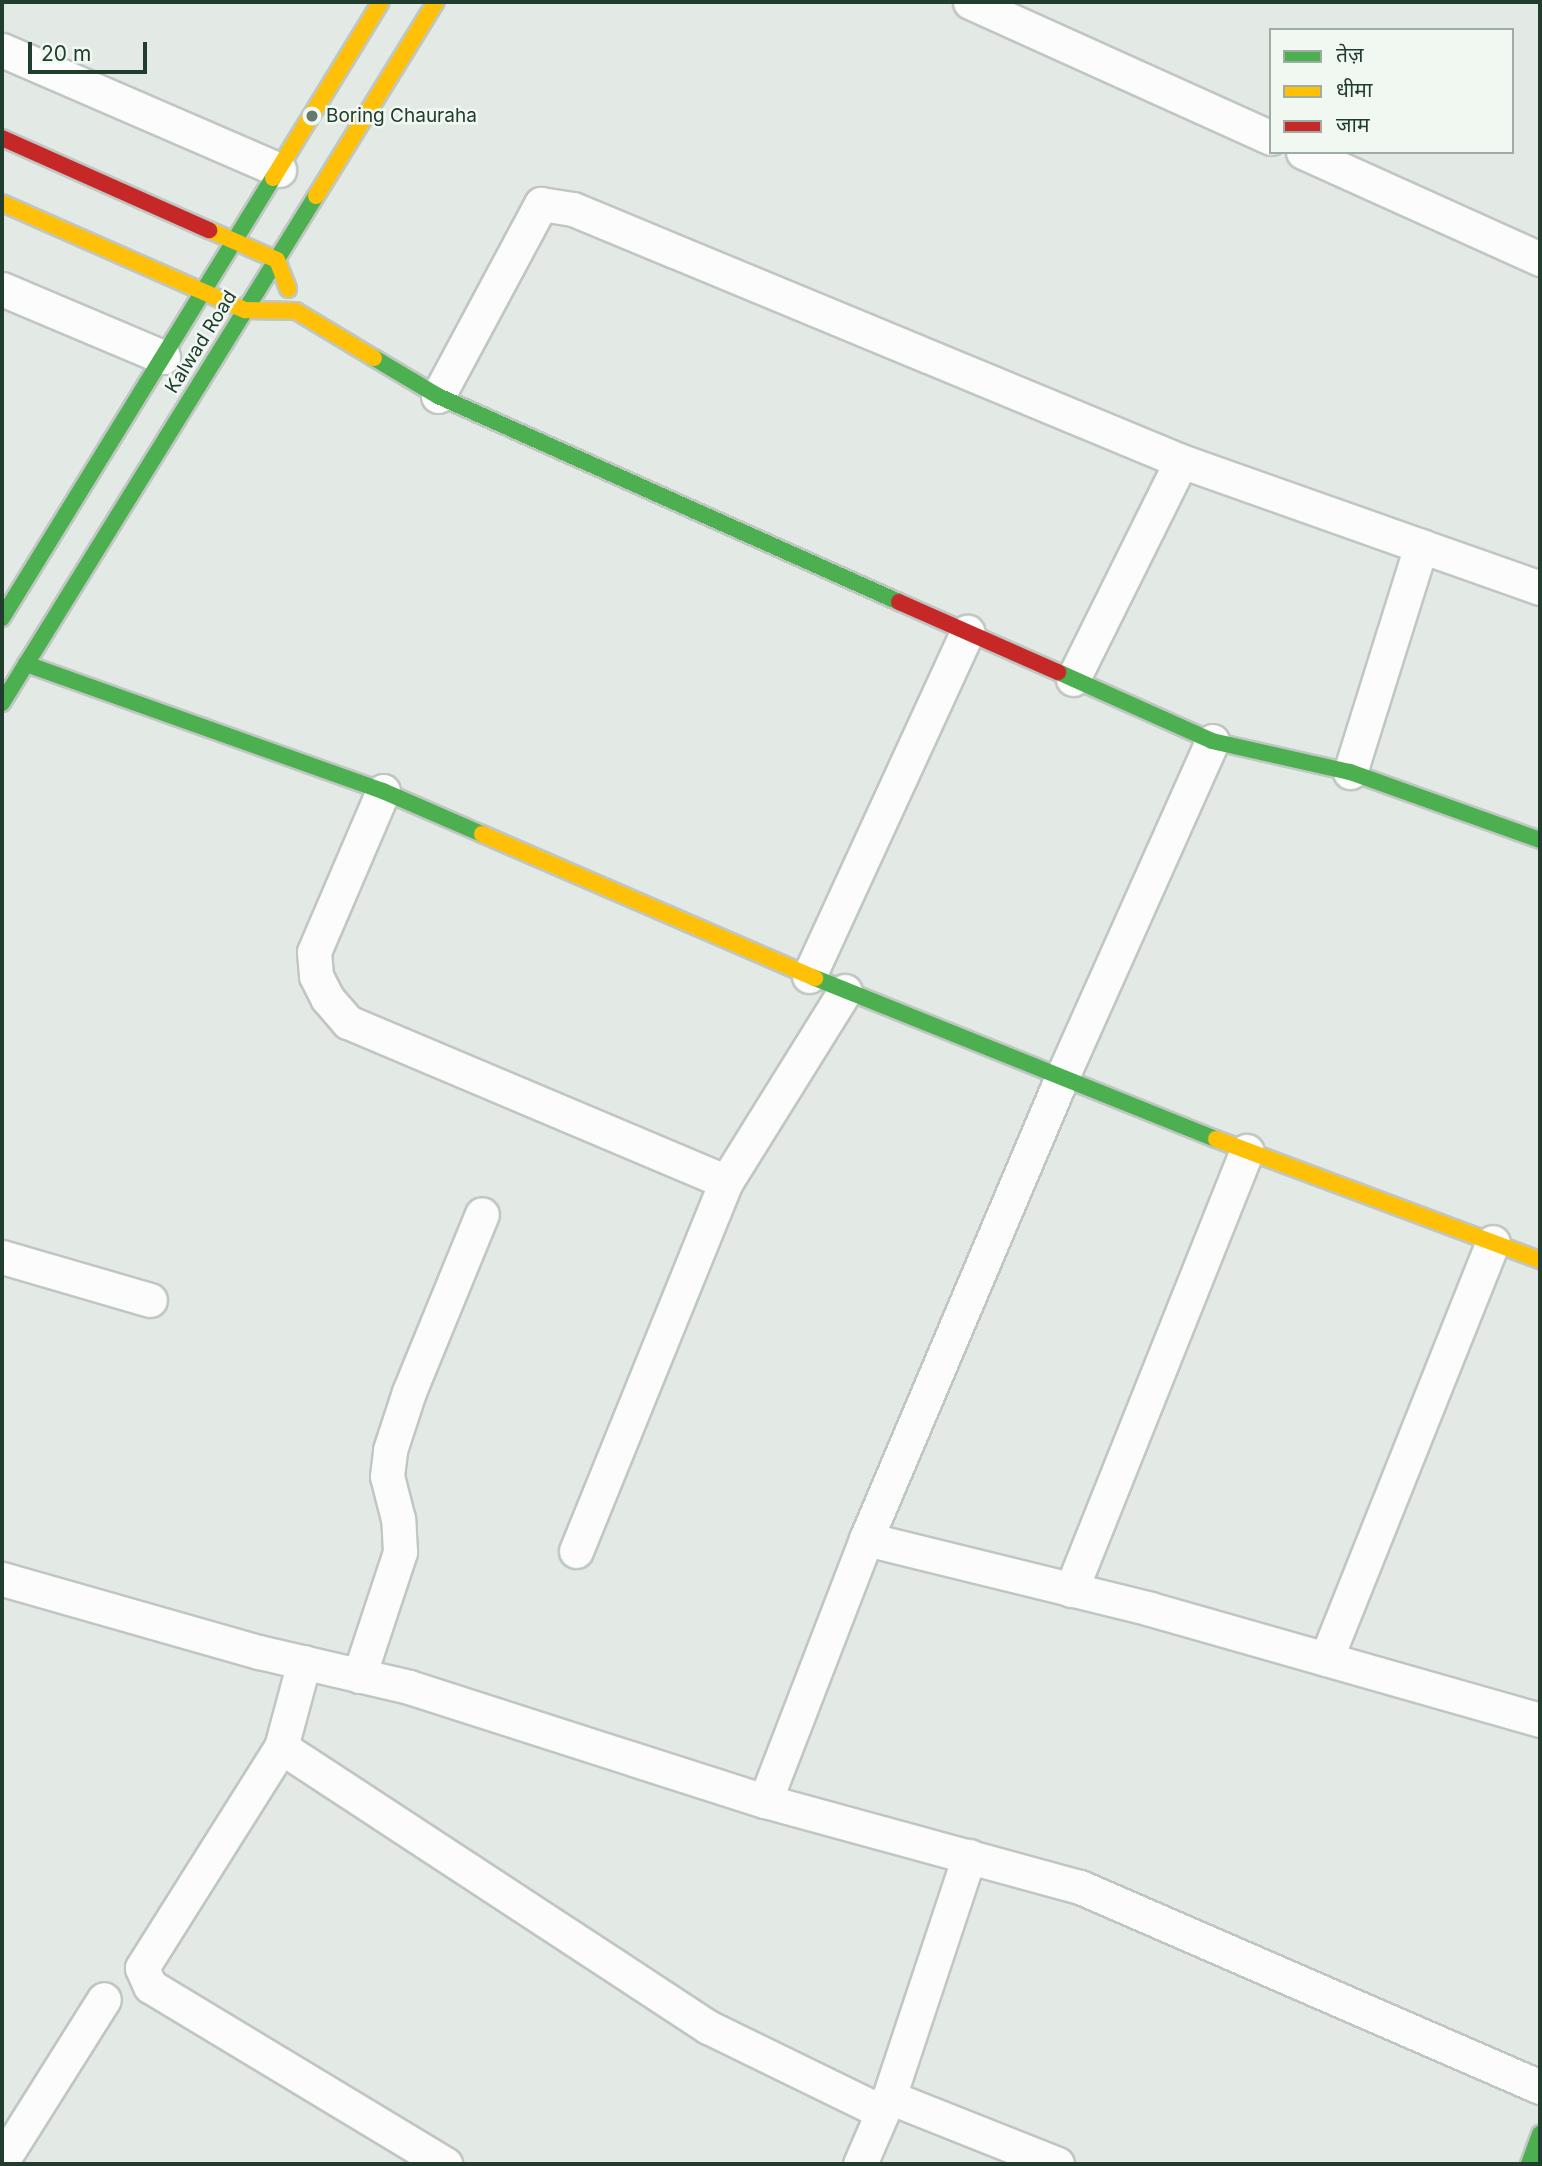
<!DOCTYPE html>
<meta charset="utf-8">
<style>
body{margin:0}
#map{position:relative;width:1542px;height:2166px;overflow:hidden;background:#e3e9e5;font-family:Inter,"Noto Sans Devanagari",sans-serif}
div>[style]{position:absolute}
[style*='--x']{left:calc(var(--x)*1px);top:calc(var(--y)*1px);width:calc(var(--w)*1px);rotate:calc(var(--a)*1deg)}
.roads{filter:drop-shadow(2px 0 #c0c6c2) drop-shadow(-2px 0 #c0c6c2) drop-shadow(0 2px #c0c6c2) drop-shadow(0 -2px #c0c6c2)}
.street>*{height:33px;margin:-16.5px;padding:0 16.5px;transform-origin:16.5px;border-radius:16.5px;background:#fbfcfb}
.fast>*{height:16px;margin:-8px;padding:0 8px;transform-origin:8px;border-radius:8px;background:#4caf50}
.slow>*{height:16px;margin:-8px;padding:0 8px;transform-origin:8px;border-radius:8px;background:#ffc107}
.jam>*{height:16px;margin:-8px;padding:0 8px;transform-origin:8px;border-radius:8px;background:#c62828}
.dots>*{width:19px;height:19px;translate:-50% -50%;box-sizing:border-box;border:4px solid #f1f8f2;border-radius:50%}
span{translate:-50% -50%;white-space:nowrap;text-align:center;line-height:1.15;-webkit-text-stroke:5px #f1f8f2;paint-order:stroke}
.poi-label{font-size:19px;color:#203d2e}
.left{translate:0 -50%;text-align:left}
.street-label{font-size:19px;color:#203d2e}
.frame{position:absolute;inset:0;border:4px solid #203d2e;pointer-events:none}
.legend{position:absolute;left:1269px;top:28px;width:245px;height:126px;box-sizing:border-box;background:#f1f8f2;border:2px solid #9dada4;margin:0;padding:9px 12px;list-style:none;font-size:21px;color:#203d2e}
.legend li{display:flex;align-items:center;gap:14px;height:35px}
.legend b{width:35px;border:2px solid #9dada4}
.scale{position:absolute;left:28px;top:42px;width:119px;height:32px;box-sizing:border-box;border:4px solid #203d2e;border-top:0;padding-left:9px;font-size:21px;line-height:24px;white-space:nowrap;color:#203d2e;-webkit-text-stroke:5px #f1f8f2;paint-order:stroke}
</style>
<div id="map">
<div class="roads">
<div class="street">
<div style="--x:970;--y:2;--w:330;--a:24.3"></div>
<div style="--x:2;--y:50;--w:302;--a:23.4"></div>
<div style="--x:1303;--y:152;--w:260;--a:24.3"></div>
<div style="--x:2;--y:289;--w:175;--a:22.9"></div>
<div style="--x:438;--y:396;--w:218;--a:-61.8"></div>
<div style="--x:541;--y:204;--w:32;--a:9"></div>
<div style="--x:573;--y:209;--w:658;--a:22.51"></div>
<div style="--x:1181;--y:461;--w:255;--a:19.5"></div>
<div style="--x:1421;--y:546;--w:237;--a:107.4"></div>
<div style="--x:1421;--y:546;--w:126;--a:19.4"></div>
<div style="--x:1073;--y:679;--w:243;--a:-63.6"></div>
<div style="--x:383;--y:791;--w:175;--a:113.2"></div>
<div style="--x:314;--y:952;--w:24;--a:85"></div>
<div style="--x:316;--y:976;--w:25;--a:63"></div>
<div style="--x:327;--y:998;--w:32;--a:49"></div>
<div style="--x:348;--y:1022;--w:410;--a:22.9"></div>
<div style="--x:809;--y:976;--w:379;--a:-65.3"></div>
<div style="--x:2;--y:1257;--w:154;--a:16.2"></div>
<div style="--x:866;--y:1539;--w:292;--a:13.8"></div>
<div style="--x:1150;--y:1609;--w:405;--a:15.9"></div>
<div style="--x:576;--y:1551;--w:398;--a:-67.9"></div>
<div style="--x:726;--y:1182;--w:225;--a:-58.1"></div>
<div style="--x:2;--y:1579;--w:267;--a:15.9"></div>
<div style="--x:259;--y:1652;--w:154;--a:13.1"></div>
<div style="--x:409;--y:1687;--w:374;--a:17.8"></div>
<div style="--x:765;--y:1801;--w:327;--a:15.3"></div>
<div style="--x:1080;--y:1887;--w:502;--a:23.5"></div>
<div style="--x:1071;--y:1590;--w:473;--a:-68.2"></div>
<div style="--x:1326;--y:1659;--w:449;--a:-68.2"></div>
<div style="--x:304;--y:1662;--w:88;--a:105.1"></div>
<div style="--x:281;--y:1747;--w:511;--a:33.25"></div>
<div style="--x:708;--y:2027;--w:194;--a:26"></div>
<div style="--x:359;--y:1676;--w:131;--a:-71.7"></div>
<div style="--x:400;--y:1552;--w:33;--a:-93"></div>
<div style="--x:398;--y:1519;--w:44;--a:-104.3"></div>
<div style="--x:387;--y:1476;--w:26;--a:-83"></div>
<div style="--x:390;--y:1450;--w:61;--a:-71.9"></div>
<div style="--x:409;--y:1392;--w:192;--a:-67.7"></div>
<div style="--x:281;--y:1747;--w:261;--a:122.2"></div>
<div style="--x:142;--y:1968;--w:20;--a:66"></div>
<div style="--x:150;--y:1986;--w:345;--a:31.1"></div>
<div style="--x:765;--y:1801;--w:281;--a:-68.9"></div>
<div style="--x:866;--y:1539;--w:502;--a:-67.01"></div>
<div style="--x:1062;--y:1077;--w:368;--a:-65.9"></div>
<div style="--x:889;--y:2097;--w:254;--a:-71.6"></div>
<div style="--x:2;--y:2161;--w:191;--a:-57.8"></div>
<div style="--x:860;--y:2164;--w:73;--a:-66.6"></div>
<div style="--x:889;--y:2097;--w:181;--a:21.7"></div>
</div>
<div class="fast">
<div style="--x:374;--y:358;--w:74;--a:30.7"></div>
<div style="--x:438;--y:396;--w:505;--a:24.08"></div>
<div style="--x:2;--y:618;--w:517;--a:-58.37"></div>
<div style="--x:26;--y:664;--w:379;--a:19.6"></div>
<div style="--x:383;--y:791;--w:108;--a:23.5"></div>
<div style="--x:1058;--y:672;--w:169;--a:24.1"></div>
<div style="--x:1212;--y:741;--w:141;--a:12.7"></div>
<div style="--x:1350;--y:772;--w:202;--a:19.7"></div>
<div style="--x:2;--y:703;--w:596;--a:-58.23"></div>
<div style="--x:815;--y:978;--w:432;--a:21.9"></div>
<div style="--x:1529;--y:2164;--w:32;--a:-70"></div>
</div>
<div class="slow">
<div style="--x:273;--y:178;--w:206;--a:-58.5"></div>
<div style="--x:316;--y:196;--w:228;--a:-58.3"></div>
<div style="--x:2;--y:203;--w:266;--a:23.8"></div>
<div style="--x:245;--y:310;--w:51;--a:1.1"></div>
<div style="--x:296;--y:311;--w:91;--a:31.1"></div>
<div style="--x:209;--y:230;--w:74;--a:23.8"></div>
<div style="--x:277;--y:260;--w:31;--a:69"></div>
<div style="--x:482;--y:834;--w:363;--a:23.4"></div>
<div style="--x:1216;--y:1139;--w:346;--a:20.5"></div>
</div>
<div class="jam">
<div style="--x:2;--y:138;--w:227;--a:24"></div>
<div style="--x:899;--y:602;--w:174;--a:23.8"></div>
</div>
</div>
<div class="dots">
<div style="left:312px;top:116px;background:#64796e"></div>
</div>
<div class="poi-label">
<span class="left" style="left:326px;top:116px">Boring Chauraha</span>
</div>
<div class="street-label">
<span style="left:201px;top:342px;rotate:-58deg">Kalwad Road</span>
</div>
<div class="frame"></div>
<ul class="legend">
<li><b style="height:9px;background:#4caf50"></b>तेज़</li>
<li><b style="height:9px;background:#ffc107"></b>धीमा</li>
<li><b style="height:9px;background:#c62828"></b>जाम</li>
</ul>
<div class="scale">20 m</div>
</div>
